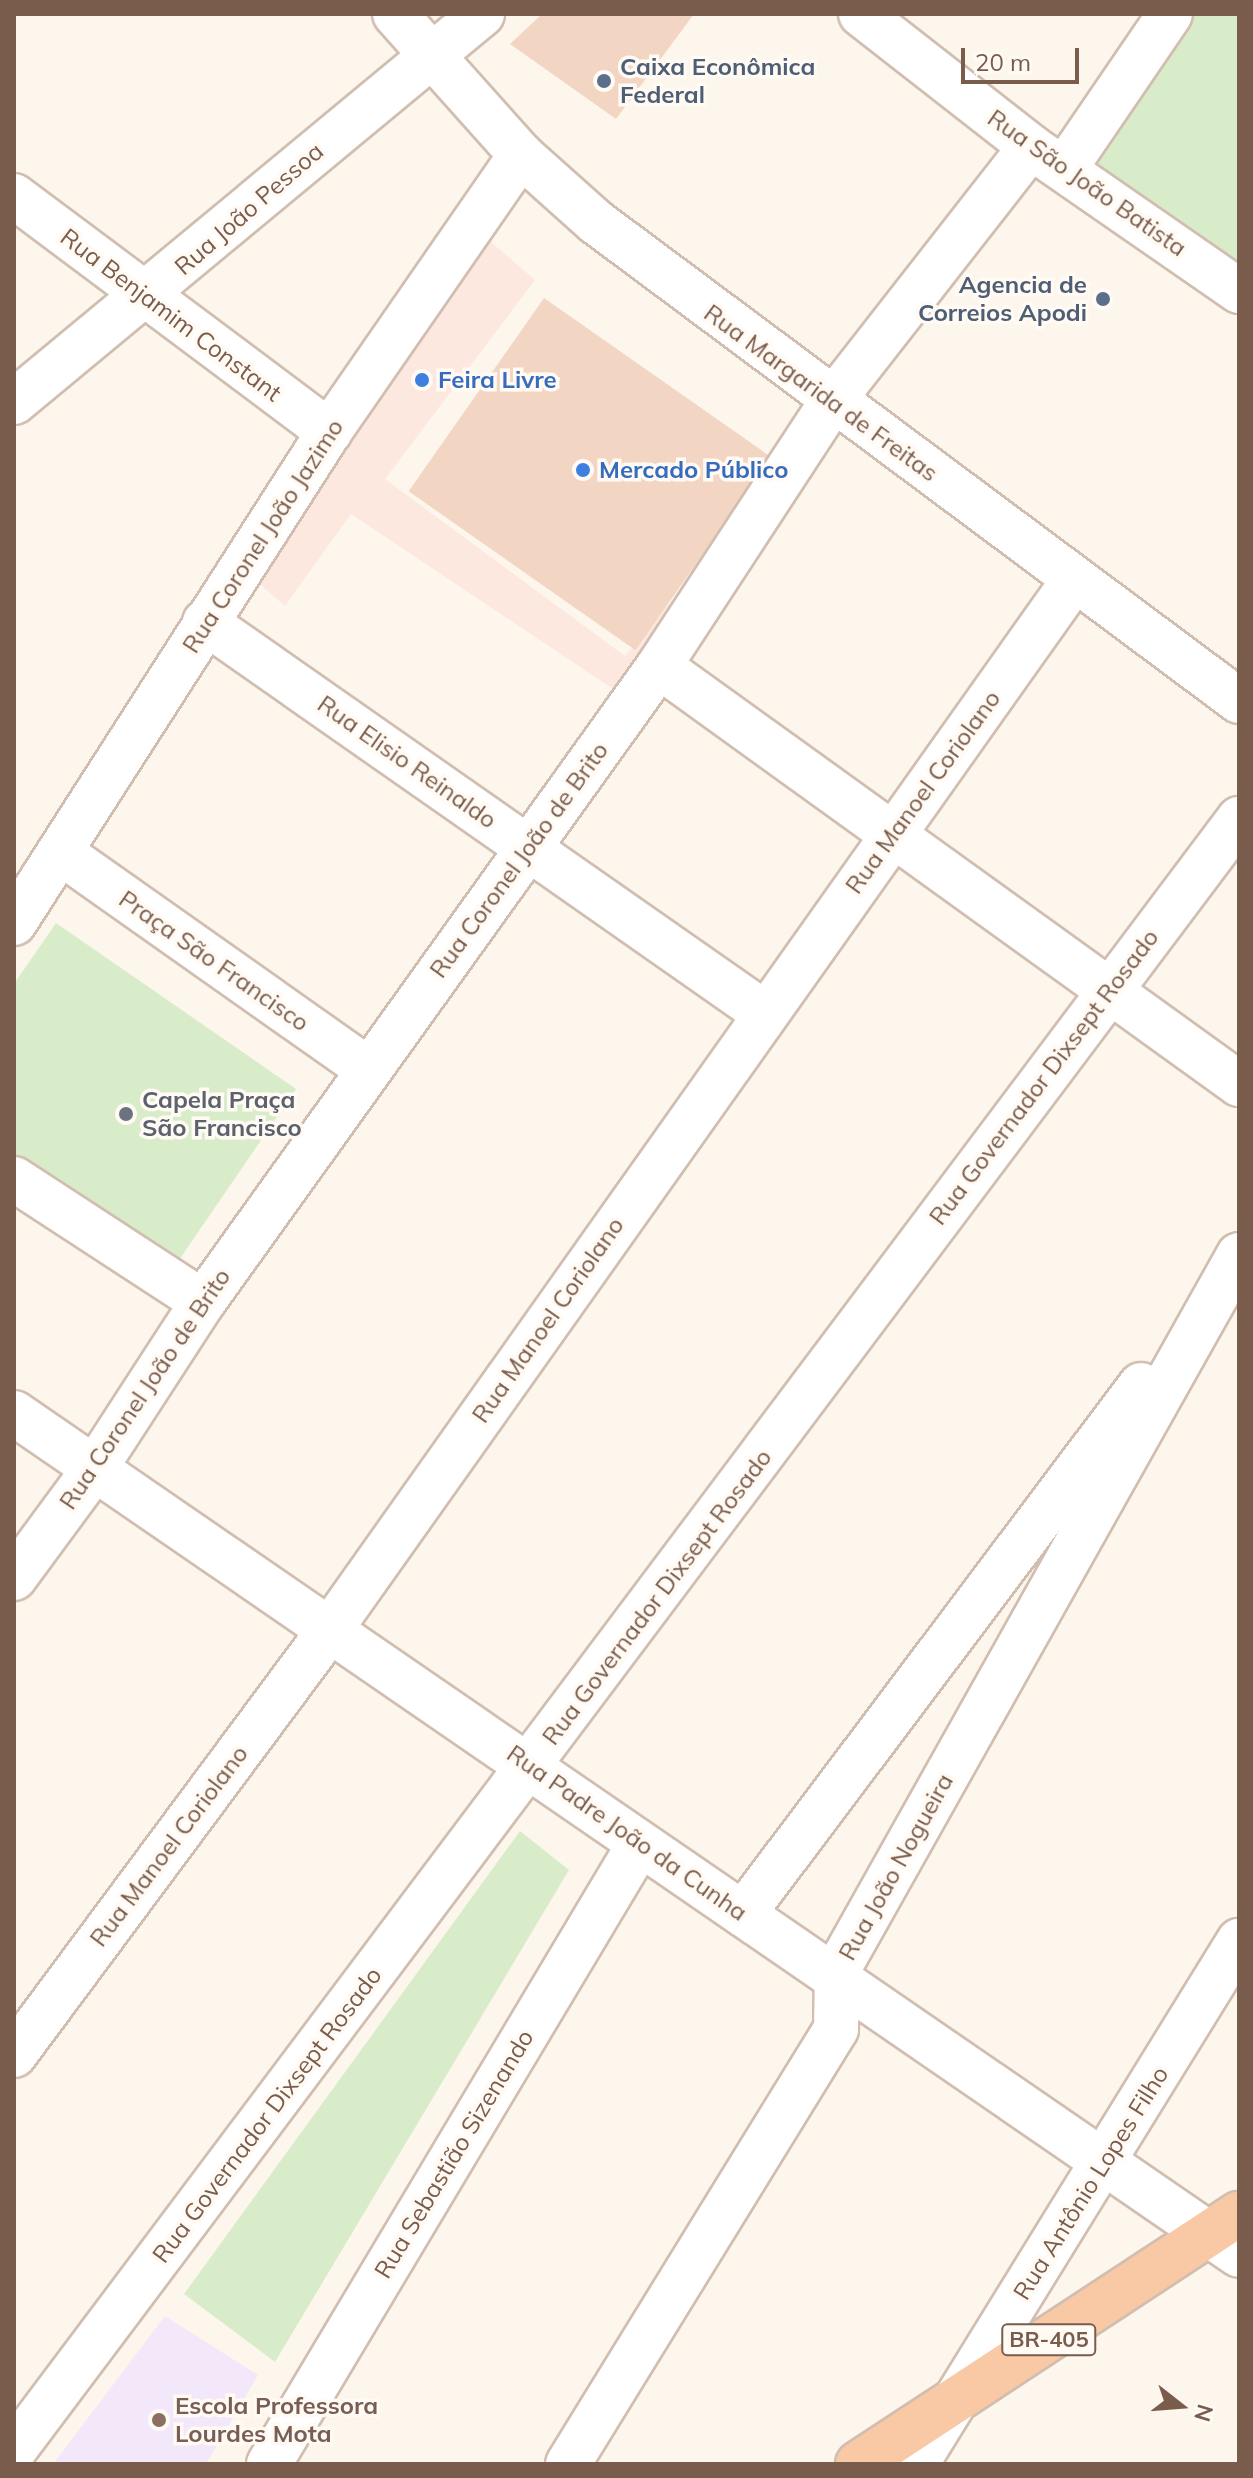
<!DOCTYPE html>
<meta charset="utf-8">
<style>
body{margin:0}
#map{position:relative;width:1253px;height:2478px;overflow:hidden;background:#fdf6ec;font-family:Mulish,sans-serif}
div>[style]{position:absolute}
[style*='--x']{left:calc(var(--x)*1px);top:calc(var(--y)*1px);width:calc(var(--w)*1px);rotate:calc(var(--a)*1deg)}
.commercial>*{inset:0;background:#fde8e0}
.education>*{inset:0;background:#f3e8fa}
.green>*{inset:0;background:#d8ecc9}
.building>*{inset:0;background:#f3d5c3;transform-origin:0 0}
.roads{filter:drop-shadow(2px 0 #d1beb0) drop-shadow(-2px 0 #d1beb0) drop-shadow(0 2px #d1beb0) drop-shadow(0 -2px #d1beb0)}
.minor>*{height:44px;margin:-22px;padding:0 22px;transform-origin:22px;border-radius:22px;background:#fff}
.tertiary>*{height:44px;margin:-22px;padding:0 22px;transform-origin:22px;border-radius:22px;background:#fff}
.trunk>*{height:44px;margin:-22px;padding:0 22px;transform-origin:22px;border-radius:22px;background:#f9c8a4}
.dots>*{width:22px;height:22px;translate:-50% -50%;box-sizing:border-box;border:4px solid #fffaf3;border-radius:50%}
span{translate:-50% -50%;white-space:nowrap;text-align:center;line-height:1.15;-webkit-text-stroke:7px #fffaf3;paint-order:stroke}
.shield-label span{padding:2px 6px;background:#fffaf3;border:2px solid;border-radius:6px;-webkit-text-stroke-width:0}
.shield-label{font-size:22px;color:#7a5c4d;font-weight:700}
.service-label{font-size:24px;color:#4e5e75;font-weight:700}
.left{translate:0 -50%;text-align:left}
.right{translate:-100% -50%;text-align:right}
.street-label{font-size:24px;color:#7a5c4d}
.shop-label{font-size:24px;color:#366cbe;font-weight:700}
.worship-label{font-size:24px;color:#5b616d;font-weight:700}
.education-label{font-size:24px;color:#785e54;font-weight:700}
.frame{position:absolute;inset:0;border:16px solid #7a5c4d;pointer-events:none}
.north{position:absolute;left:1141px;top:2366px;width:80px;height:80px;-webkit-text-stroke:6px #fffaf3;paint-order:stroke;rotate:107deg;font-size:22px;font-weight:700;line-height:32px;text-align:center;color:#7a5c4d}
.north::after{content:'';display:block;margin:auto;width:28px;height:36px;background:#7a5c4d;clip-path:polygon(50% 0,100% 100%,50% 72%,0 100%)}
.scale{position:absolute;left:961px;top:48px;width:118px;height:36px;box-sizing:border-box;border:4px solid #7a5c4d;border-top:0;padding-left:10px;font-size:24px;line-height:28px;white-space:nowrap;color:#7a5c4d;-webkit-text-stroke:6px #fffaf3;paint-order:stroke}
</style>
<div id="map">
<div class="commercial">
<div style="clip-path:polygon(483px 235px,535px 280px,385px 479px,625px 656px,681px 590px,686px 599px,616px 691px,351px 514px,285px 606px,251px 576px)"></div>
</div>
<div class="education">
<div style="clip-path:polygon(165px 2316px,258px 2375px,206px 2464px,53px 2464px)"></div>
</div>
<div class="green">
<div style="clip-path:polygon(1190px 14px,1239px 14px,1239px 275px,1084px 160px)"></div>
<div style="clip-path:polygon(56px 923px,296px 1089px,166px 1279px,14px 1174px,14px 984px)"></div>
<div style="clip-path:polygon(520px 1831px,569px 1870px,275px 2362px,184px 2294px)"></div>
</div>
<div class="building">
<div style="clip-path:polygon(542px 14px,694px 14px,616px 119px,510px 44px)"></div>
<div style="left:544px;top:298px;width:277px;height:236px;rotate:35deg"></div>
</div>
<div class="roads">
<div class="minor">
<div style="--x:395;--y:14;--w:189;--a:48.2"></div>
<div style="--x:521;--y:155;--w:101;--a:41.8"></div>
<div style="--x:596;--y:222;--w:802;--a:36.68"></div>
<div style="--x:861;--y:14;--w:216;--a:38"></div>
<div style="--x:1031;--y:147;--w:253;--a:34.7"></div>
<div style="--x:1065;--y:168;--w:186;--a:-55.7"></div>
<div style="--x:14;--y:196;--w:394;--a:36.8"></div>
<div style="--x:14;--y:402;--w:608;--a:-39.66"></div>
<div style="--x:205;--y:622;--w:682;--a:34.97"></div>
<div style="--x:659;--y:666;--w:715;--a:35.78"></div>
<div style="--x:60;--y:852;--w:378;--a:35.2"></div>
<div style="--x:14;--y:923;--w:583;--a:-57.32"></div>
<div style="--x:329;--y:432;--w:337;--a:-55.3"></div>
<div style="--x:14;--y:1179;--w:225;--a:33.1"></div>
<div style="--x:14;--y:1578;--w:137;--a:-53.6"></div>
<div style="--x:95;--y:1468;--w:198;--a:-57"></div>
<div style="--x:203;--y:1302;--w:783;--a:-54.36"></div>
<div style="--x:659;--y:666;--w:318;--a:-56.8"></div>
<div style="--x:833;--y:400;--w:321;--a:-52"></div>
<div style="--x:743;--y:1914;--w:662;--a:-53.04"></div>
<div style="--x:14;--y:2055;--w:528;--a:-53.39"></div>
<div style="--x:329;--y:1631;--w:1288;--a:-54.67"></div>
<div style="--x:14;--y:2450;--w:2040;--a:-53.09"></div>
<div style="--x:269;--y:2464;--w:721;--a:-59.13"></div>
<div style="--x:568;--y:2464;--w:511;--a:-58.36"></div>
<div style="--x:836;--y:2029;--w:58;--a:-89"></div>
<div style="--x:837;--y:1971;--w:821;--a:-60.69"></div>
<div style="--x:916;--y:2464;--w:615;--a:-58.3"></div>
</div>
<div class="tertiary">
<div style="--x:14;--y:1413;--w:1486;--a:34.5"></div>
</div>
<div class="trunk">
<div style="--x:858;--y:2464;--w:456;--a:-33.3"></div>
</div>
</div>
<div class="dots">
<div style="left:604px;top:81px;background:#5c6f8a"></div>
<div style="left:1103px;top:299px;background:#5c6f8a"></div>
<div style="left:422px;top:380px;background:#3f7fe0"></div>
<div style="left:583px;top:470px;background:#3f7fe0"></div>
<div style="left:126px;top:1114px;background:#6b7280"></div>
<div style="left:159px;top:2420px;background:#8d6e63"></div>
</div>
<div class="shield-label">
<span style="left:1049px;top:2340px">BR-405</span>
</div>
<div class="service-label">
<span class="left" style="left:620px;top:81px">Caixa Econômica<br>Federal</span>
<span class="right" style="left:1087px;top:299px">Agencia de<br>Correios Apodi</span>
</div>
<div class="street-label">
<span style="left:1087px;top:183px;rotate:35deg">Rua São João Batista</span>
<span style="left:249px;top:209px;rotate:-41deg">Rua João Pessoa</span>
<span style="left:171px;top:315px;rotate:37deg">Rua Benjamim Constant</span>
<span style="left:821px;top:393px;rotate:36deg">Rua Margarida de Freitas</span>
<span style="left:263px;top:536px;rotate:-57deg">Rua Coronel João Jazimo</span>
<span style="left:407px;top:762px;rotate:35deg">Rua Elisio Reinaldo</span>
<span style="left:923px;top:792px;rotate:-54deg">Rua Manoel Coriolano</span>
<span style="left:519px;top:860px;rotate:-54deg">Rua Coronel João de Brito</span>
<span style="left:214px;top:961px;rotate:35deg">Praça São Francisco</span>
<span style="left:1044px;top:1077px;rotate:-53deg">Rua Governador Dixsept Rosado</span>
<span style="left:548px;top:1320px;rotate:-55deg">Rua Manoel Coriolano</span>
<span style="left:145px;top:1389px;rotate:-56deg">Rua Coronel João de Brito</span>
<span style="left:657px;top:1597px;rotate:-53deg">Rua Governador Dixsept Rosado</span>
<span style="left:627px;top:1833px;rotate:35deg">Rua Padre João da Cunha</span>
<span style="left:169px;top:1846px;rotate:-53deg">Rua Manoel Coriolano</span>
<span style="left:896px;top:1867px;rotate:-61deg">Rua João Nogueira</span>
<span style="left:267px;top:2115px;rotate:-53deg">Rua Governador Dixsept Rosado</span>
<span style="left:454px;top:2154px;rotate:-59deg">Rua Sebastião Sizenando</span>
<span style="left:1091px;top:2183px;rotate:-58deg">Rua Antônio Lopes Filho</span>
</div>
<div class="shop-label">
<span class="left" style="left:438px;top:380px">Feira Livre</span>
<span class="left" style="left:599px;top:470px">Mercado Público</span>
</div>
<div class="worship-label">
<span class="left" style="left:142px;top:1114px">Capela Praça<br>São Francisco</span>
</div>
<div class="education-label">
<span class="left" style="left:175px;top:2420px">Escola Professora<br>Lourdes Mota</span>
</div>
<div class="frame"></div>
<div class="north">N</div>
<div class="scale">20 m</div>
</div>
